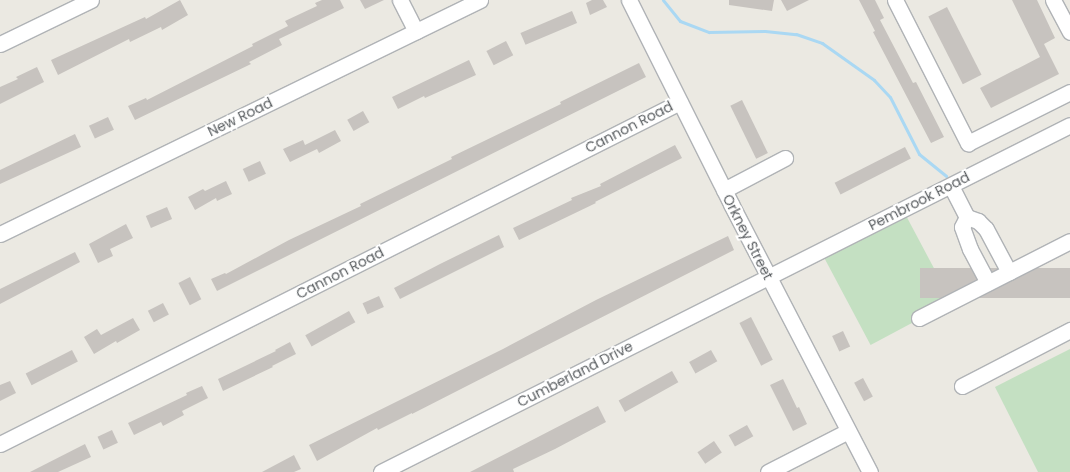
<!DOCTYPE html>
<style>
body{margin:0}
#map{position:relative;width:1070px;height:472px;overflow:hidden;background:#ebe9e2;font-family:Poppins,sans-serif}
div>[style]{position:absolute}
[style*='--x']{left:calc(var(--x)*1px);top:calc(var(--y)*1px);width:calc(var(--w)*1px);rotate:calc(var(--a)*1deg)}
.green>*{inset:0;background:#c4e0c2;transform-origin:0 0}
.stream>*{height:3px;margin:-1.5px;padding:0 1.5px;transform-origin:1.5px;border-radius:1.5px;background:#aad8f3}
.building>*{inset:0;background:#c7c3bf;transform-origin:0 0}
.roads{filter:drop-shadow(1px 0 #b0b3b6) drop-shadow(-1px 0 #b0b3b6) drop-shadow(0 1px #b0b3b6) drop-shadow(0 -1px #b0b3b6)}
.minor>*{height:15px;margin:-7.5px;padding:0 7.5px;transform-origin:7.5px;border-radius:7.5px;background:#fff}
span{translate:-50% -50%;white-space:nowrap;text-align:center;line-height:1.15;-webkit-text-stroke:4px #fff;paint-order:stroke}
.street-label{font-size:14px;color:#5a5e61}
</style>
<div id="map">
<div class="green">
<div style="left:903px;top:210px;width:104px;height:92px;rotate:62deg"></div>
<div style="clip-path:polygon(1070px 349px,1070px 472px,1038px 472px,995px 387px)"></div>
</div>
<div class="stream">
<div style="--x:663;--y:0;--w:27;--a:51"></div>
<div style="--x:680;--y:21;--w:31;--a:21"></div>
<div style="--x:709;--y:32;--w:56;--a:-1"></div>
<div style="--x:765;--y:31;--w:31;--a:6"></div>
<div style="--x:796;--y:34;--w:28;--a:19"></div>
<div style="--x:822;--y:43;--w:64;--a:35.4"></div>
<div style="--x:874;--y:80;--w:23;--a:47"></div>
<div style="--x:890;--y:97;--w:64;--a:63"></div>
<div style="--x:919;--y:154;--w:35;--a:39"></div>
</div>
<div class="building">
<div style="clip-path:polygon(180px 0,188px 15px,162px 30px,161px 27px,130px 42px,129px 39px,58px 75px,51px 60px,145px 17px,146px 19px)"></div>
<div style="clip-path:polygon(322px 0,340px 0,344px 8px,279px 39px,282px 45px,249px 62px,251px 64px,135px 120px,128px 106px,146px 98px,147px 100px,253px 46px,252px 44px,288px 26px,285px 21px,317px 6px,315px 3px)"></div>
<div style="clip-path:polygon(360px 0,384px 0,365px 9px)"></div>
<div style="clip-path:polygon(592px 0,603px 0,607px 7px,590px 15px,586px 3px)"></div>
<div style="clip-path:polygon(729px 0,774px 0,772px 11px,729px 5px)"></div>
<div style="clip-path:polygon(781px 0,809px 0,787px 11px)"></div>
<div style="clip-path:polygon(859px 0,875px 0,884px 18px,880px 20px,913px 83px,916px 82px,944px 137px,931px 143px,873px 32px,875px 31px)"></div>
<div style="clip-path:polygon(1012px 0,1037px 0,1055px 38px,1044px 44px,1059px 74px,991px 108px,980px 88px,1040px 57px)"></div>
<div style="left:947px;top:7px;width:76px;height:21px;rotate:63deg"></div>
<div style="left:572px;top:11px;width:13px;height:56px;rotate:67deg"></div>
<div style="left:506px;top:41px;width:16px;height:22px;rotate:63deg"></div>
<div style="clip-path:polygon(469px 60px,476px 75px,425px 98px,424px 96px,398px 109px,392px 97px)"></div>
<div style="clip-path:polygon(639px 63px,646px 77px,217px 291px,211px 279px,225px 273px,226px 274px,289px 240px,361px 206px,360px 204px,452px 159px,451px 157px,561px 104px,560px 102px)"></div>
<div style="clip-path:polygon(37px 67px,44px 82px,0 104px,0 87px,18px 79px,16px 77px)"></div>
<div style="left:742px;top:100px;width:59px;height:13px;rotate:64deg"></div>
<div style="left:363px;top:111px;width:13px;height:18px;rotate:61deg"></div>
<div style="left:108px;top:117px;width:14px;height:21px;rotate:65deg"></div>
<div style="clip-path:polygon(335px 130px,341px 141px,319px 153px,317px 149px,290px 162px,283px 149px,303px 140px,305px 145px)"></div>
<div style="clip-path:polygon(75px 134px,81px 147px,0 184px,0 170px)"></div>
<div style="clip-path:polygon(675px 145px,682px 158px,595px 202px,596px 203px,519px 240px,513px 228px,572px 200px,571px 198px,601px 186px,600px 184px)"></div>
<div style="left:905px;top:147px;width:13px;height:79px;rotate:63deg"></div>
<div style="left:260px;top:161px;width:14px;height:19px;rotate:65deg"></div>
<div style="clip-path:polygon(226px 181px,232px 194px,217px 201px,216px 198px,195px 210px,188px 197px,203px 189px,205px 191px)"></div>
<div style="left:167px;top:207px;width:13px;height:23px;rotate:67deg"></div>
<div style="clip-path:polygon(126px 224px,133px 238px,110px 249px,113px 256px,98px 263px,89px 244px)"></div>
<div style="clip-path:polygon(499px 235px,504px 247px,400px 299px,394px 288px,440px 264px)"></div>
<div style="clip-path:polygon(728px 236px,734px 250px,412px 414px,412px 413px,378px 430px,377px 428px,317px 461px,309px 445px,503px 349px,596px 300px)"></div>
<div style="clip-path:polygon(75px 252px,80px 262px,0 304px,0 289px)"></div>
<div style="left:1070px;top:268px;width:30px;height:150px;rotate:90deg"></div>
<div style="left:190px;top:277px;width:25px;height:13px;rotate:63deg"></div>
<div style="left:379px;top:296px;width:12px;height:18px;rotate:66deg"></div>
<div style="left:163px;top:303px;width:13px;height:17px;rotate:63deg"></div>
<div style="left:349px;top:311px;width:13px;height:50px;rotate:61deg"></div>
<div style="left:751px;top:317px;width:48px;height:13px;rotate:63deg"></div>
<div style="clip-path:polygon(133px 318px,140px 330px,117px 343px,116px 341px,94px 354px,84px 337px,97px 329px,101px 335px)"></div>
<div style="left:843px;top:331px;width:17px;height:12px;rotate:65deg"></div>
<div style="clip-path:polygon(290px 342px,296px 354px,272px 366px,273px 367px,223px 391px,218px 379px,276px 351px,275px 350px)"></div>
<div style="left:72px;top:350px;width:13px;height:52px;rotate:63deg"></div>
<div style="left:711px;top:350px;width:13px;height:25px;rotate:61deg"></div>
<div style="left:672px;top:371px;width:13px;height:61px;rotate:61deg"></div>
<div style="left:863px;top:378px;width:21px;height:10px;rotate:62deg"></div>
<div style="clip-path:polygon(783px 379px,797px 408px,799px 407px,807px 424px,793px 431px,770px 385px)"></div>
<div style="clip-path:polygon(10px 381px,16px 393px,0 401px,0 385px)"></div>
<div style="clip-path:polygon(202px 386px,208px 398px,182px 411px,184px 415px,163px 426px,161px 422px,134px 435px,128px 423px,187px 395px,186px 393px)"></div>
<div style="clip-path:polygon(598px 406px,606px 422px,555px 449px,513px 469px,514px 472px,470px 472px)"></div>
<div style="left:747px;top:425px;width:13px;height:21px;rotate:61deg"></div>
<div style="left:112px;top:430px;width:14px;height:16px;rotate:65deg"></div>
<div style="left:714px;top:441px;width:14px;height:20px;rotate:56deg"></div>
<div style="clip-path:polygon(85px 444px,91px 457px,58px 472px,30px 472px)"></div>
<div style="clip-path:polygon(294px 455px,301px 469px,294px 472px,262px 472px)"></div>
</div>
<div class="roads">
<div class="minor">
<div style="--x:400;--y:0;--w:35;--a:63"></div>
<div style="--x:629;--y:0;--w:228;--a:63.4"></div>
<div style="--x:731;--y:204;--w:302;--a:62.6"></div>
<div style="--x:895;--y:0;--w:161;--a:63"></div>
<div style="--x:968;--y:143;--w:114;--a:-26.6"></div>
<div style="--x:1053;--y:0;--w:36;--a:62"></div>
<div style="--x:0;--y:44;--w:101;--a:-25.8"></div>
<div style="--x:951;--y:186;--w:35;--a:63"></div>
<div style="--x:967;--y:217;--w:12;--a:20"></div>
<div style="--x:978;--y:221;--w:11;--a:45"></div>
<div style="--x:986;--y:229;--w:49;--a:61.9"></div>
<div style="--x:724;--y:190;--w:69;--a:-27.7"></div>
<div style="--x:967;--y:217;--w:11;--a:117"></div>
<div style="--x:962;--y:227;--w:23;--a:70"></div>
<div style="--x:970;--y:249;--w:38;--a:62"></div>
<div style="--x:0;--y:234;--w:534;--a:-25.99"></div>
<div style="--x:919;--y:318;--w:169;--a:-27"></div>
<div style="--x:962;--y:386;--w:122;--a:-27.4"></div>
<div style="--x:0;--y:444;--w:761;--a:-26.7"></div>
<div style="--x:381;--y:472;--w:771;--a:-26.73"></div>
<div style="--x:768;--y:472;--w:90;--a:-27.1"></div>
</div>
</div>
<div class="street-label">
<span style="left:240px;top:117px;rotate:-26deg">New Road</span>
<span style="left:629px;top:127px;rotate:-27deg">Cannon Road</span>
<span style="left:919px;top:201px;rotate:-27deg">Pembrook Road</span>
<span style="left:748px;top:237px;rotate:63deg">Orkney Street</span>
<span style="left:340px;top:273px;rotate:-27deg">Cannon Road</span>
<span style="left:575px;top:374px;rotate:-27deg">Cumberland Drive</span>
</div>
</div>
